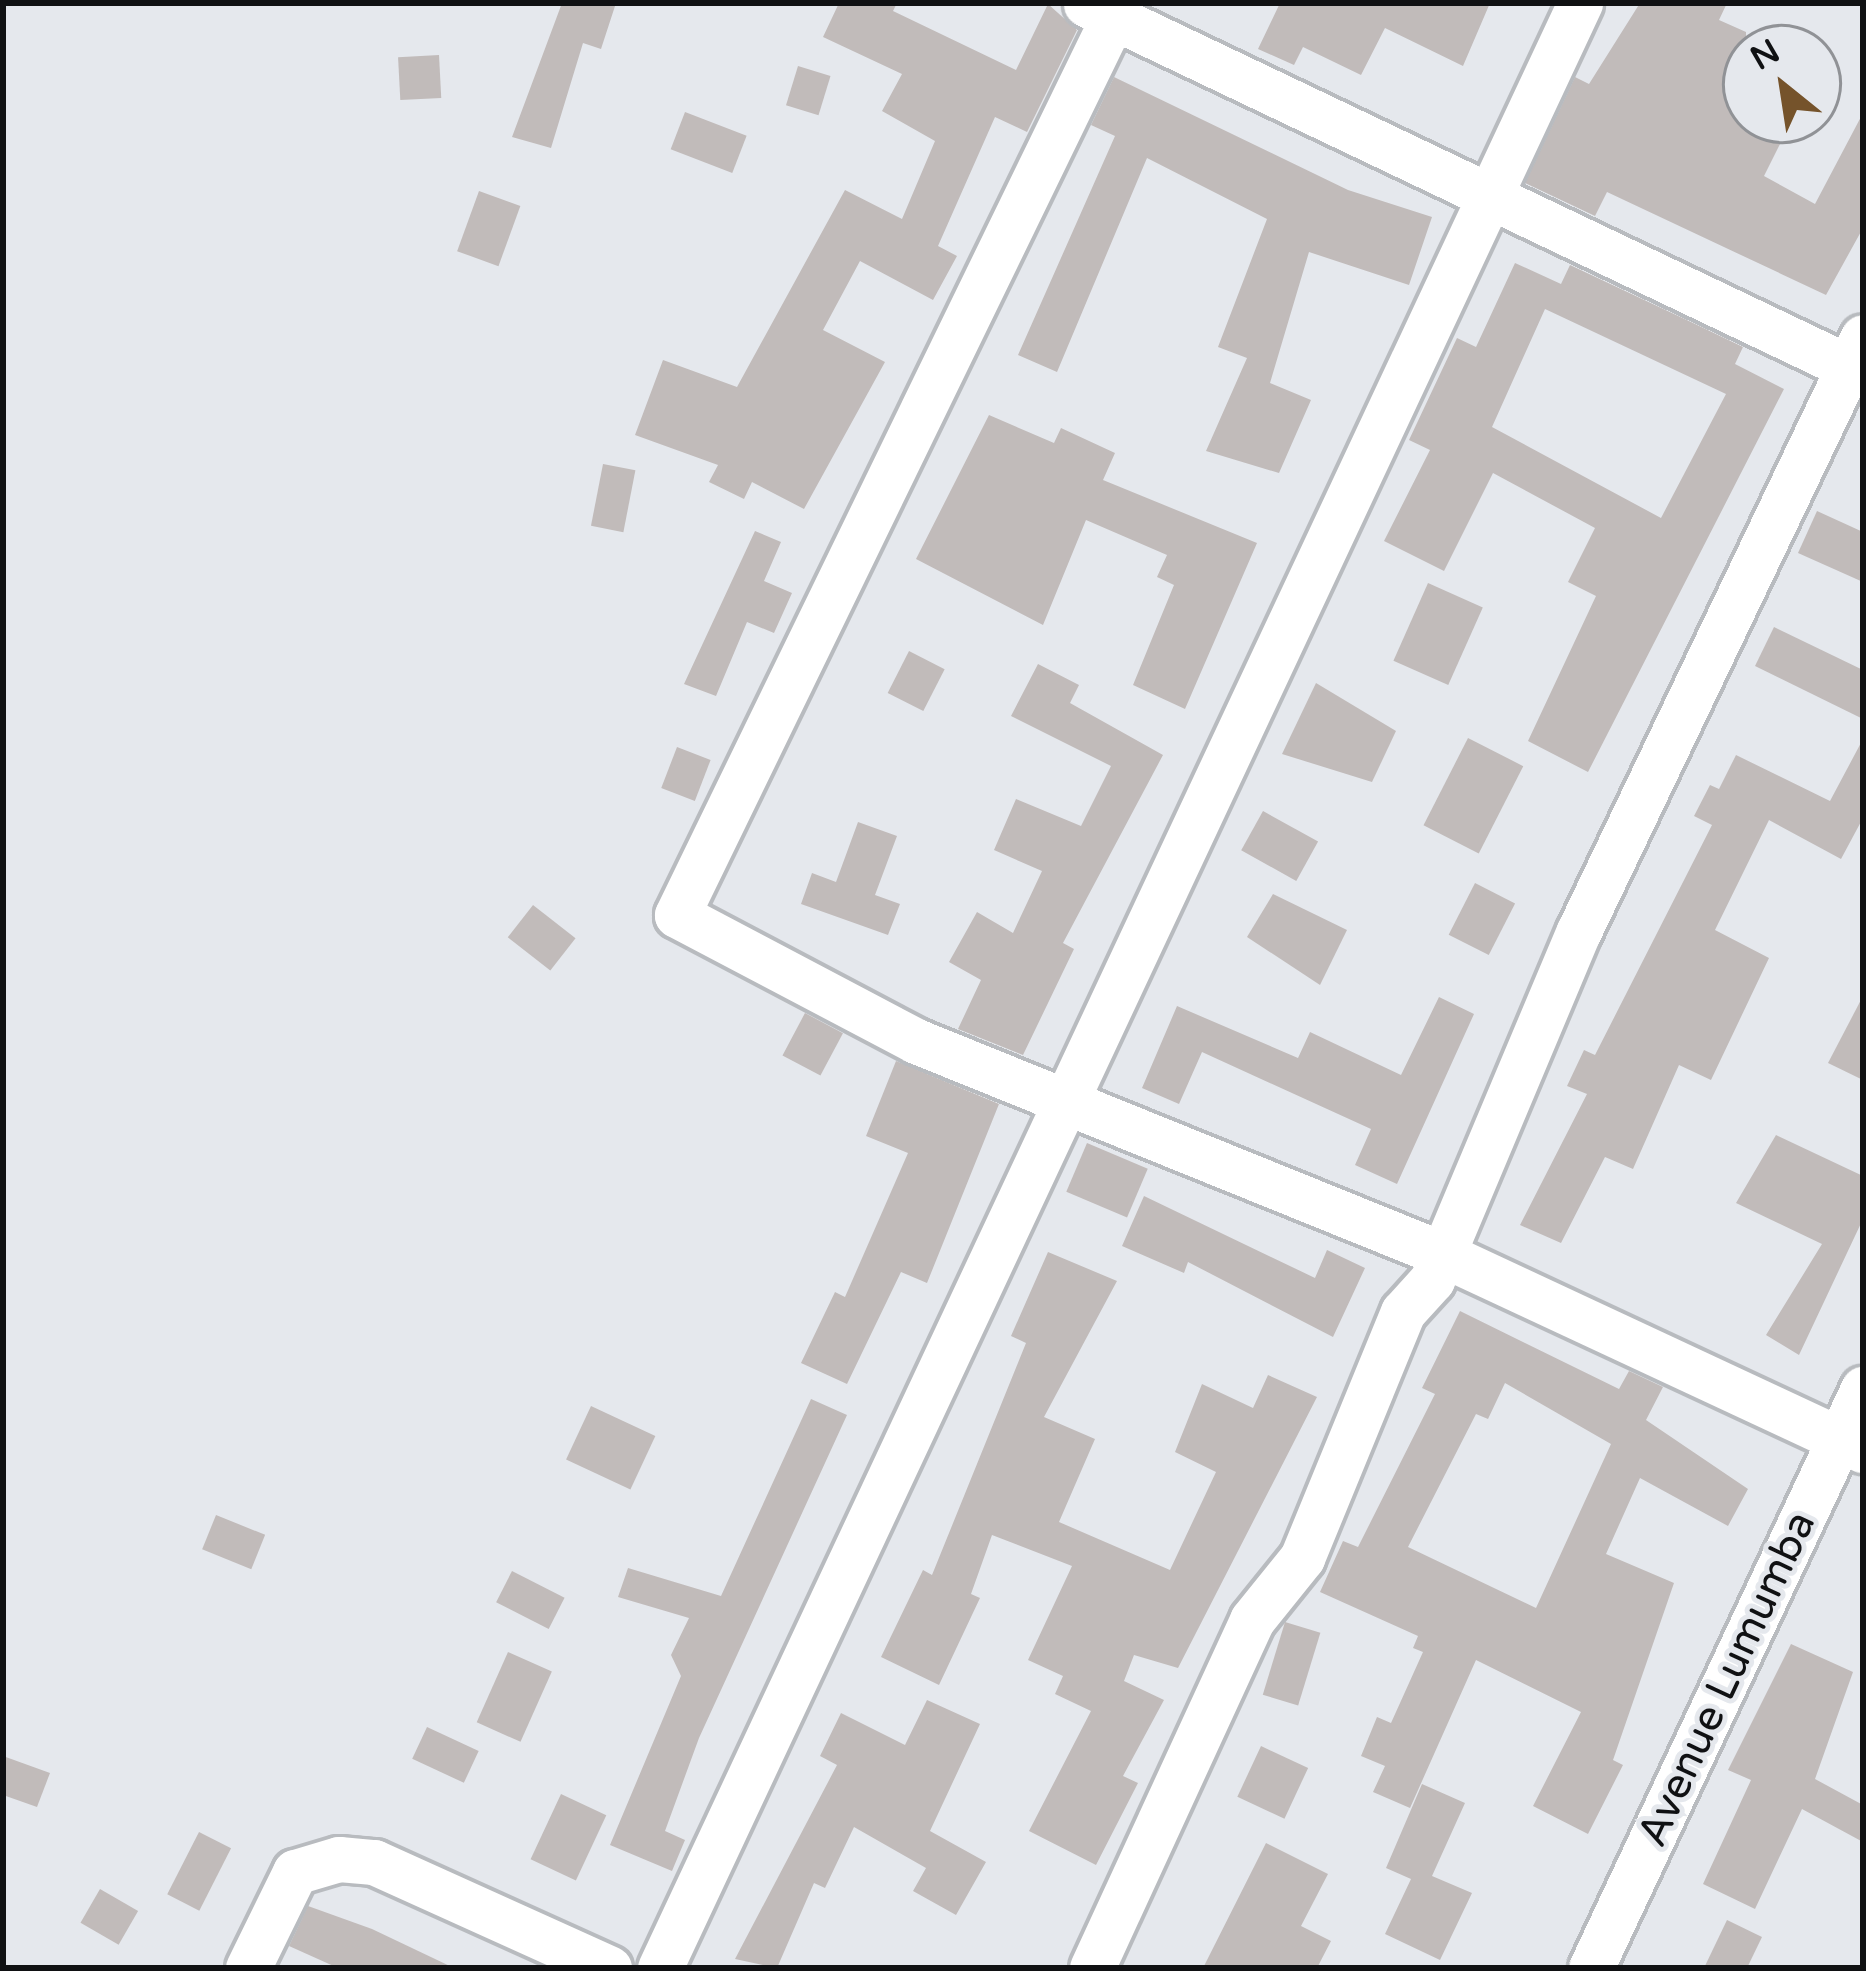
<!DOCTYPE html>
<style>
body{margin:0}
#map{position:relative;width:1866px;height:1971px;overflow:hidden;background:#e5e8ed;font-family:"Varela Round",sans-serif}
div>[style]{position:absolute}
[style*='--x']{left:calc(var(--x)*1px);top:calc(var(--y)*1px);width:calc(var(--w)*1px);rotate:calc(var(--a)*1deg)}
.building>*{inset:0;background:#c1bbba;transform-origin:0 0}
.roads{filter:drop-shadow(3px 0 #b8bbbf) drop-shadow(-3px 0 #b8bbbf) drop-shadow(0 3px #b8bbbf) drop-shadow(0 -3px #b8bbbf)}
.minor>*{height:45px;margin:-22.5px;padding:0 22.5px;transform-origin:22.5px;border-radius:22.5px;background:#fff}
span{translate:-50% -50%;white-space:nowrap;text-align:center;line-height:1.15;-webkit-text-stroke:10px #e5e8ed;paint-order:stroke}
.street-label{font-size:42px;color:#101113}
.frame{position:absolute;inset:0;border:6px solid #101113;pointer-events:none}
.north{position:absolute;left:1722px;top:24px;width:120px;height:120px;box-sizing:border-box;background:#e5e8ed;border:3px solid #909296;border-radius:50%;rotate:330deg;font-size:33px;font-weight:700;line-height:48px;text-align:center;color:#101113}
.north::after{content:'';display:block;margin:auto;width:42px;height:54px;background:#75532b;clip-path:polygon(50% 0,100% 100%,50% 72%,0 100%)}
</style>
<div id="map">
<div class="building">
<div style="clip-path:polygon(562px 3px,616px 3px,601px 49px,583px 43px,551px 148px,512px 137px)"></div>
<div style="clip-path:polygon(839px 3px,897px 3px,893px 11px,1016px 70px,1048px 4px,1077px 30px,1027px 132px,995px 117px,938px 246px,957px 256px,933px 300px,860px 261px,823px 330px,885px 362px,804px 509px,752px 482px,744px 499px,709px 482px,718px 465px,635px 435px,663px 360px,737px 387px,845px 190px,902px 219px,935px 141px,882px 111px,902px 74px,823px 37px)"></div>
<div style="clip-path:polygon(1280px 3px,1490px 3px,1463px 66px,1385px 28px,1361px 75px,1303px 47px,1294px 65px,1258px 49px)"></div>
<div style="clip-path:polygon(1640px 3px,1727px 3px,1719px 20px,1746px 32px,1746px 120px,1792px 120px,1764px 176px,1815px 204px,1863px 113px,1863px 228px,1826px 295px,1607px 192px,1595px 216px,1525px 183px,1575px 77px,1589px 84px)"></div>
<div style="left:439px;top:55px;width:43px;height:41px;rotate:87deg"></div>
<div style="left:798px;top:66px;width:34px;height:41px;rotate:17deg"></div>
<div style="clip-path:polygon(1114px 77px,1348px 190px,1432px 217px,1409px 285px,1309px 252px,1270px 383px,1311px 400px,1279px 473px,1206px 451px,1247px 358px,1218px 347px,1267px 219px,1147px 158px,1057px 372px,1018px 355px,1115px 136px,1091px 125px)"></div>
<div style="left:685px;top:112px;width:66px;height:40px;rotate:21deg"></div>
<div style="left:479px;top:191px;width:44px;height:64px;rotate:20deg"></div>
<div style="clip-path:polygon(evenodd,1515px 263px,1561px 284px,1570px 265px,1691px 322px,1743px 347px,1735px 364px,1784px 389px,1588px 772px,1528px 741px,1596px 596px,1568px 582px,1595px 528px,1493px 473px,1444px 571px,1384px 541px,1430px 450px,1409px 440px,1457px 338px,1476px 347px,1515px 263px,1545px 309px,1726px 394px,1661px 518px,1492px 427px,1545px 309px)"></div>
<div style="clip-path:polygon(989px 415px,1054px 443px,1061px 428px,1115px 453px,1103px 480px,1257px 543px,1185px 709px,1133px 685px,1174px 585px,1157px 577px,1167px 555px,1086px 520px,1043px 625px,916px 559px)"></div>
<div style="left:603px;top:464px;width:33px;height:63px;rotate:11deg"></div>
<div style="clip-path:polygon(1817px 511px,1863px 532px,1863px 582px,1798px 553px)"></div>
<div style="clip-path:polygon(755px 531px,781px 542px,764px 581px,792px 593px,774px 633px,747px 622px,716px 696px,684px 684px)"></div>
<div style="left:1428px;top:583px;width:60px;height:85px;rotate:24deg"></div>
<div style="clip-path:polygon(1774px 627px,1863px 670px,1863px 719px,1755px 666px)"></div>
<div style="left:909px;top:651px;width:40px;height:47px;rotate:27deg"></div>
<div style="clip-path:polygon(1038px 664px,1079px 685px,1070px 703px,1163px 755px,1063px 943px,1074px 949px,1023px 1055px,958px 1029px,981px 980px,949px 962px,977px 912px,1013px 933px,1042px 871px,994px 850px,1016px 799px,1081px 826px,1111px 766px,1011px 716px)"></div>
<div style="clip-path:polygon(1316px 683px,1396px 731px,1372px 782px,1282px 754px)"></div>
<div style="left:1468px;top:738px;width:62px;height:98px;rotate:27deg"></div>
<div style="clip-path:polygon(1863px 739px,1863px 818px,1841px 859px,1769px 820px,1715px 930px,1769px 958px,1711px 1080px,1679px 1065px,1633px 1169px,1605px 1157px,1561px 1243px,1520px 1225px,1587px 1094px,1567px 1086px,1584px 1050px,1595px 1055px,1712px 825px,1694px 816px,1710px 785px,1719px 789px,1736px 755px,1830px 801px)"></div>
<div style="left:677px;top:747px;width:36px;height:44px;rotate:21deg"></div>
<div style="left:1263px;top:811px;width:63px;height:45px;rotate:29deg"></div>
<div style="clip-path:polygon(858px 822px,897px 836px,875px 895px,900px 904px,888px 935px,801px 904px,812px 873px,836px 882px)"></div>
<div style="left:1475px;top:883px;width:45px;height:58px;rotate:27deg"></div>
<div style="clip-path:polygon(1273px 894px,1347px 930px,1320px 985px,1247px 937px)"></div>
<div style="left:533px;top:905px;width:54px;height:41px;rotate:38deg"></div>
<div style="clip-path:polygon(1863px 996px,1863px 1080px,1828px 1063px)"></div>
<div style="clip-path:polygon(1439px 997px,1474px 1014px,1397px 1184px,1355px 1165px,1371px 1129px,1202px 1052px,1179px 1104px,1142px 1088px,1177px 1006px,1298px 1058px,1310px 1032px,1401px 1075px)"></div>
<div style="left:805px;top:1013px;width:43px;height:48px;rotate:28deg"></div>
<div style="clip-path:polygon(896px 1061px,999px 1104px,927px 1283px,901px 1272px,847px 1384px,801px 1363px,835px 1292px,845px 1297px,908px 1153px,866px 1136px)"></div>
<div style="clip-path:polygon(1776px 1135px,1863px 1176px,1863px 1219px,1799px 1355px,1766px 1335px,1822px 1244px,1736px 1203px)"></div>
<div style="left:1087px;top:1143px;width:66px;height:53px;rotate:23deg"></div>
<div style="clip-path:polygon(1144px 1196px,1315px 1278px,1327px 1250px,1365px 1268px,1333px 1337px,1188px 1262px,1184px 1273px,1122px 1246px)"></div>
<div style="clip-path:polygon(1048px 1252px,1117px 1281px,1044px 1417px,1095px 1439px,1059px 1522px,1170px 1570px,1216px 1472px,1175px 1452px,1202px 1384px,1253px 1408px,1268px 1375px,1317px 1397px,1178px 1668px,1134px 1655px,1124px 1681px,1164px 1700px,1123px 1776px,1138px 1783px,1096px 1865px,1029px 1831px,1091px 1711px,1055px 1694px,1063px 1676px,1028px 1660px,1072px 1566px,992px 1535px,971px 1594px,980px 1598px,939px 1685px,881px 1657px,923px 1570px,932px 1575px,1026px 1343px,1011px 1336px)"></div>
<div style="clip-path:polygon(evenodd,1460px 1311px,1619px 1389px,1629px 1371px,1663px 1387px,1646px 1420px,1748px 1489px,1728px 1526px,1640px 1478px,1606px 1554px,1674px 1583px,1613px 1760px,1623px 1765px,1588px 1834px,1533px 1806px,1581px 1712px,1476px 1660px,1410px 1808px,1373px 1792px,1385px 1766px,1361px 1756px,1377px 1717px,1391px 1723px,1423px 1652px,1413px 1648px,1418px 1636px,1320px 1592px,1343px 1541px,1358px 1547px,1435px 1394px,1422px 1388px,1460px 1311px,1505px 1383px,1611px 1444px,1536px 1608px,1408px 1547px,1476px 1414px,1488px 1419px,1505px 1383px)"></div>
<div style="clip-path:polygon(811px 1399px,847px 1415px,699px 1738px,665px 1831px,685px 1840px,672px 1871px,610px 1845px,681px 1676px,671px 1655px,689px 1618px,618px 1597px,628px 1568px,721px 1596px)"></div>
<div style="left:591px;top:1406px;width:71px;height:59px;rotate:25deg"></div>
<div style="left:216px;top:1515px;width:53px;height:37px;rotate:22deg"></div>
<div style="left:512px;top:1571px;width:59px;height:35px;rotate:27deg"></div>
<div style="left:1285px;top:1622px;width:37px;height:76px;rotate:17deg"></div>
<div style="clip-path:polygon(1791px 1644px,1853px 1672px,1815px 1779px,1863px 1805px,1863px 1842px,1802px 1809px,1755px 1909px,1703px 1884px,1751px 1780px,1728px 1770px)"></div>
<div style="left:508px;top:1652px;width:48px;height:77px;rotate:24deg"></div>
<div style="clip-path:polygon(927px 1700px,980px 1724px,930px 1831px,986px 1862px,956px 1915px,913px 1891px,926px 1868px,854px 1827px,825px 1888px,814px 1883px,777px 1968px,735px 1959px,837px 1765px,820px 1756px,841px 1713px,905px 1745px)"></div>
<div style="left:427px;top:1727px;width:57px;height:35px;rotate:25deg"></div>
<div style="left:1261px;top:1746px;width:52px;height:56px;rotate:25deg"></div>
<div style="clip-path:polygon(3px 1756px,50px 1773px,37px 1807px,3px 1795px)"></div>
<div style="clip-path:polygon(1422px 1784px,1465px 1803px,1432px 1876px,1472px 1893px,1440px 1960px,1385px 1934px,1411px 1879px,1386px 1868px)"></div>
<div style="left:561px;top:1794px;width:50px;height:72px;rotate:25deg"></div>
<div style="left:199px;top:1832px;width:36px;height:70px;rotate:27deg"></div>
<div style="clip-path:polygon(1266px 1843px,1328px 1874px,1301px 1926px,1331px 1941px,1317px 1968px,1203px 1968px)"></div>
<div style="left:100px;top:1889px;width:44px;height:39px;rotate:30deg"></div>
<div style="clip-path:polygon(308px 1906px,372px 1929px,454px 1968px,338px 1968px,289px 1946px)"></div>
<div style="clip-path:polygon(1727px 1920px,1762px 1937px,1747px 1968px,1704px 1968px)"></div>
</div>
<div class="roads">
<div class="minor">
<div style="--x:1120;--y:3;--w:1014;--a:115.91"></div>
<div style="--x:677;--y:915;--w:270;--a:27.8"></div>
<div style="--x:916;--y:1041;--w:565;--a:22.03"></div>
<div style="--x:1440;--y:1253;--w:467;--a:25"></div>
<div style="--x:1086;--y:4;--w:861;--a:25.46"></div>
<div style="--x:248;--y:1968;--w:107;--a:-63.9"></div>
<div style="--x:295;--y:1872;--w:46;--a:-16.5"></div>
<div style="--x:339;--y:1859;--w:35;--a:5"></div>
<div style="--x:374;--y:1862;--w:258;--a:24.3"></div>
<div style="--x:660;--y:1968;--w:2170;--a:-64.91"></div>
<div style="--x:1092;--y:1968;--w:383;--a:-65.3"></div>
<div style="--x:1252;--y:1620;--w:80;--a:-51.1"></div>
<div style="--x:1302;--y:1558;--w:266;--a:-67.7"></div>
<div style="--x:1403;--y:1312;--w:43;--a:-47.8"></div>
<div style="--x:1432;--y:1280;--w:379;--a:-67.2"></div>
<div style="--x:1579;--y:931;--w:658;--a:-64.45"></div>
<div style="--x:1591;--y:1968;--w:640;--a:-64.84"></div>
</div>
</div>
<div class="street-label">
<span style="left:1727px;top:1679px;rotate:-65deg">Avenue Lumumba</span>
</div>
<div class="frame"></div>
<div class="north">N</div>
</div>
